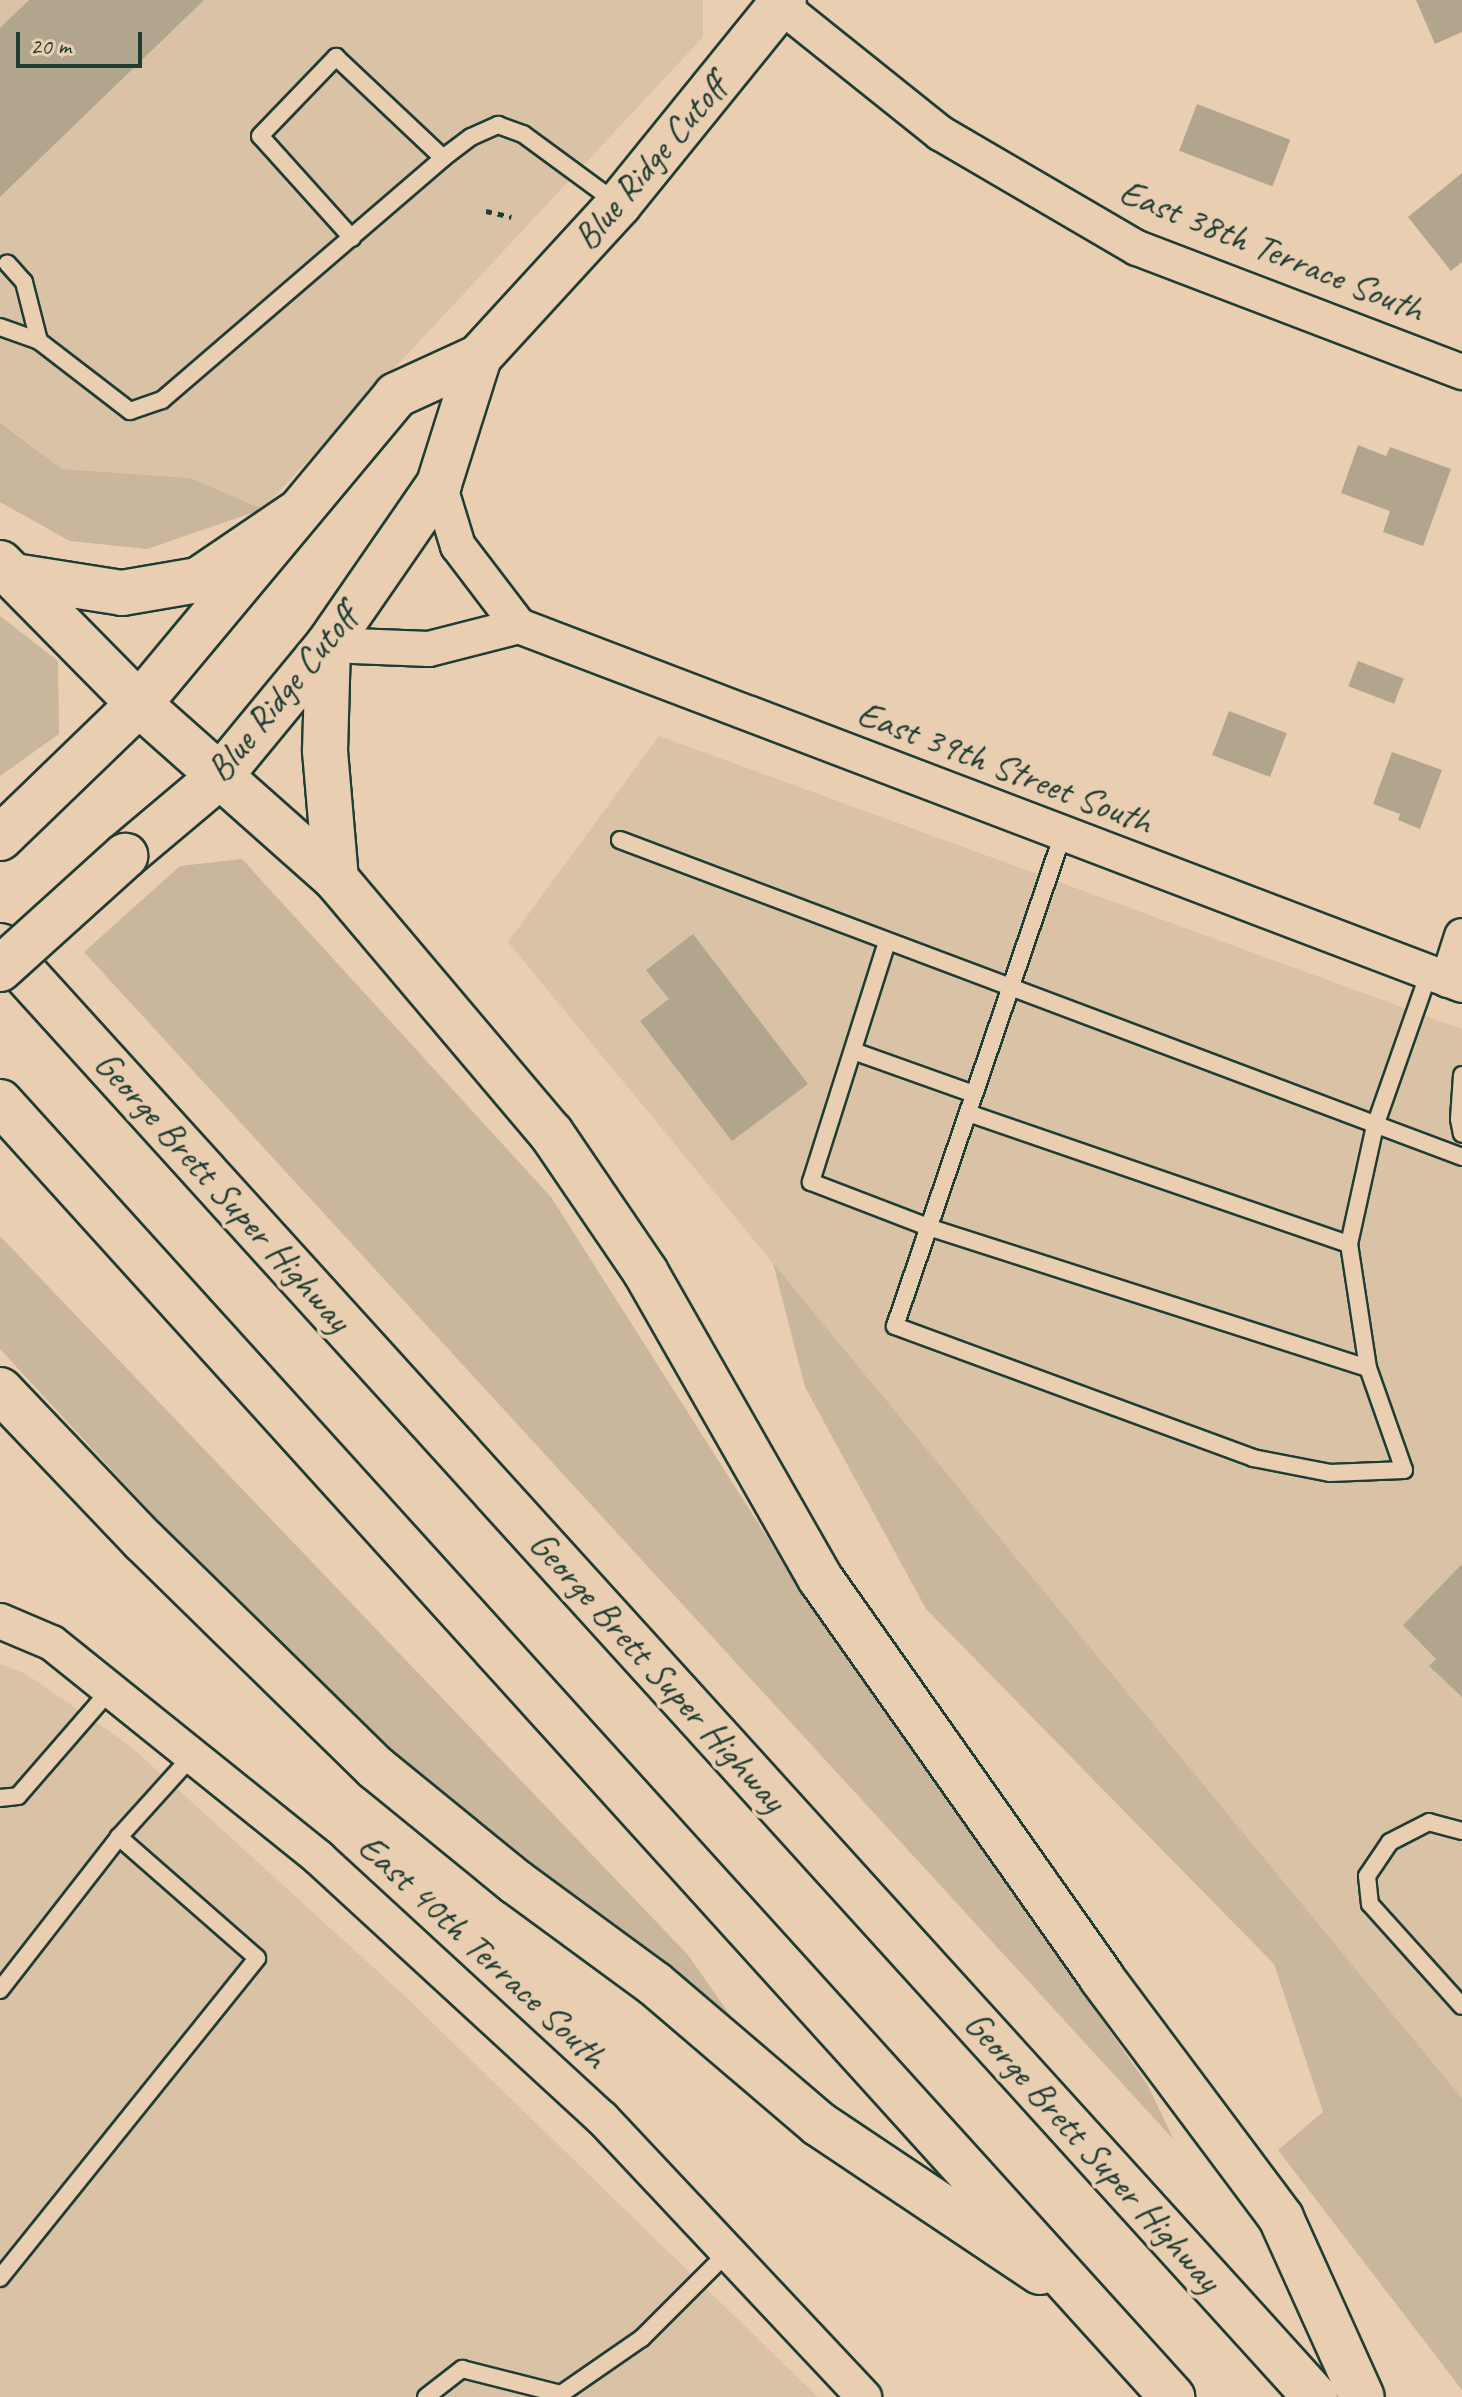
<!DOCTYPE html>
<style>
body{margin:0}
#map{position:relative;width:1462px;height:2397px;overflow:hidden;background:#eaceb1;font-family:Caveat,sans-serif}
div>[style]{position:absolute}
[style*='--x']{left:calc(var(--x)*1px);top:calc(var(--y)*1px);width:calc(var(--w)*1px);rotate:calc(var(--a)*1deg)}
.built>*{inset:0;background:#d9c2a6}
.green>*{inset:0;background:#c9b69c}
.building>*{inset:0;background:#b2a58e;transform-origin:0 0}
.path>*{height:5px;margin-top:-2.5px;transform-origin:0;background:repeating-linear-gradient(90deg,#1f3d34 0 6px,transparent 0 12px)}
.roads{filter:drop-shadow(2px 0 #1f3d34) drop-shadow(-2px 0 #1f3d34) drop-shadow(0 2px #1f3d34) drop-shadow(0 -2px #1f3d34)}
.lane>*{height:16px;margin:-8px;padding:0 8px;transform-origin:8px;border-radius:8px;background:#eaceb1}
.street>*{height:34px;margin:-17px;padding:0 17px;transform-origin:17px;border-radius:17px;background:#eaceb1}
.secondary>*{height:44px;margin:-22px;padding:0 22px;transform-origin:22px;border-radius:22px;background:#eaceb1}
.highway>*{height:44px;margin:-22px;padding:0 22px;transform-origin:22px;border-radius:22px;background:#eaceb1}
.bridges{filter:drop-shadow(2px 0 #1f3d34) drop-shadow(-2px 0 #1f3d34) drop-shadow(0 2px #1f3d34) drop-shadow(0 -2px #1f3d34)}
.secondary-bridge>*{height:44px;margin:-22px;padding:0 22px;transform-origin:22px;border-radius:22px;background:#eaceb1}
span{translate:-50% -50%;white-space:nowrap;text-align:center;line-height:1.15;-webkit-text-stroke:8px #eaceb1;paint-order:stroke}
.street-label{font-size:38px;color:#1f3d34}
.scale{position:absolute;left:16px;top:32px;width:126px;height:36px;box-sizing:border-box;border:4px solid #1f3d34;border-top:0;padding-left:10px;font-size:24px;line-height:28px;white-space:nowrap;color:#1f3d34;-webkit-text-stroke:6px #eaceb1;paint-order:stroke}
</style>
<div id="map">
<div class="built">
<div style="clip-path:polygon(0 0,703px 0,703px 37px,263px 509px,190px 478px,62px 469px,0 421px)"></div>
<div style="clip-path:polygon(659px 736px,1462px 1029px,1462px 2098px,508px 942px)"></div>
<div style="clip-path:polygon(0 1664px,26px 1674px,129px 1745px,408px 1999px,818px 2397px,0 2397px)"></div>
</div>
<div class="green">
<div style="clip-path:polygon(0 422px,62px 469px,190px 478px,263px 509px,147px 549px,70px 541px,0 502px)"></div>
<div style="clip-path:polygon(0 616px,58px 661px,59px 734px,0 776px)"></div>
<div style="clip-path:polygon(242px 859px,551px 1197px,805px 1597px,1147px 2084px,1174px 2140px,84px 952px,180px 866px)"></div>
<div style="clip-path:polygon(0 1236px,688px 1955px,737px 2025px,431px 1790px,288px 1661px,0 1349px)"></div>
<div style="clip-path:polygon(773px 1263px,1462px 2098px,1462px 2390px,1278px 2150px,1323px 2112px,1274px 1964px,926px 1609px,805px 1387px)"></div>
</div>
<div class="building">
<div style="clip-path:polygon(29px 0,204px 0,0 197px,0 28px)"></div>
<div style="clip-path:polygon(1416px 0,1462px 0,1462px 32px,1435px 44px)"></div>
<div style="left:1197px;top:104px;width:100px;height:50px;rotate:21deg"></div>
<div style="clip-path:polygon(1462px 173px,1462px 262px,1451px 271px,1408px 217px)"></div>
<div style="clip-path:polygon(1358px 445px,1386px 456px,1390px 447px,1451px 469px,1423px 546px,1383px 532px,1390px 511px,1341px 493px)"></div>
<div style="left:1358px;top:661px;width:49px;height:27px;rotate:21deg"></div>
<div style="left:1229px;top:711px;width:62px;height:47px;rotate:21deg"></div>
<div style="clip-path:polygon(1392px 752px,1442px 770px,1420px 829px,1398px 820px,1400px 814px,1373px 804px)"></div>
<div style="clip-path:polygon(693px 934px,808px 1084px,732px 1141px,640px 1021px,669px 999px,646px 970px)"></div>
<div style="clip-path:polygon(1462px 1564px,1462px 1697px,1429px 1666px,1436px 1659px,1403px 1625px)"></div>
</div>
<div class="path">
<div style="--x:486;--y:211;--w:26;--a:13"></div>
</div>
<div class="roads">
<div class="lane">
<div style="--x:352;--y:238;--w:137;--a:-132"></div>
<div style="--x:260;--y:136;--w:110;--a:-46.1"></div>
<div style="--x:336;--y:57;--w:147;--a:43.3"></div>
<div style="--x:0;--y:327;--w:41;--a:19.7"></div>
<div style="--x:39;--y:341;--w:61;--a:-104.3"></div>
<div style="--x:24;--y:282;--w:25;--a:-132"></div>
<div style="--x:39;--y:341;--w:115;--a:37.6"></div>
<div style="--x:130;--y:411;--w:34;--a:-19"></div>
<div style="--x:162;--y:400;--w:371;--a:-40.7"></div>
<div style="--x:443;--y:158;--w:35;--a:-37"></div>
<div style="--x:471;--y:137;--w:30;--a:-24"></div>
<div style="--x:498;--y:125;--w:27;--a:20"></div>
<div style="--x:523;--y:134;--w:117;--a:36.3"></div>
<div style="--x:1063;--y:834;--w:520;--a:108.85"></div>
<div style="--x:895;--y:1326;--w:382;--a:20.2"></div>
<div style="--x:1253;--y:1458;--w:78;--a:11"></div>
<div style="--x:1330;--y:1473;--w:74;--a:-2.3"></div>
<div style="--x:1404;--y:1470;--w:108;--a:-109.4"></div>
<div style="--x:1368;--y:1368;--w:125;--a:-98.7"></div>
<div style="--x:1349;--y:1244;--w:121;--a:-77.6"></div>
<div style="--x:1375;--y:1126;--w:162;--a:-70.6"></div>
<div style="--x:620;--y:840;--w:900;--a:20.63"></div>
<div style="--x:887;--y:942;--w:252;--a:107.6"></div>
<div style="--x:811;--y:1182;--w:125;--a:21"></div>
<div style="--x:928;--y:1227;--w:462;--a:17.8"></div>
<div style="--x:853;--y:1051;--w:128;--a:19.6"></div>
<div style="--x:1462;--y:1075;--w:44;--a:93.9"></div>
<div style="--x:1459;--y:1119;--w:15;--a:79"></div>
<div style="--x:968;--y:1113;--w:403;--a:19"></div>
<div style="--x:0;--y:1798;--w:18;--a:-6"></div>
<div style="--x:18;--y:1796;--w:140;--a:-49"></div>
<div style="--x:1462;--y:1831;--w:34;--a:-165"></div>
<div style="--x:1429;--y:1822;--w:44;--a:152.9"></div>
<div style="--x:1390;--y:1842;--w:41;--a:124.1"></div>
<div style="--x:1367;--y:1876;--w:28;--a:84"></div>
<div style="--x:1370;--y:1904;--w:137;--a:48"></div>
<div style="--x:0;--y:1990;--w:194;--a:-52.1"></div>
<div style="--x:119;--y:1837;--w:109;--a:-48"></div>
<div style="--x:0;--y:2278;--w:410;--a:-51.2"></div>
<div style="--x:257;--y:1958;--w:184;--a:-138.8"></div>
<div style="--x:426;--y:2397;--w:46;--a:-37.9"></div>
<div style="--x:462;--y:2369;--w:102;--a:14.2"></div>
<div style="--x:561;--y:2394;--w:98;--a:-34.7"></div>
<div style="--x:642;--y:2338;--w:122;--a:-45"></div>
</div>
<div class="street">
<div style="--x:774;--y:0;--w:213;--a:38.7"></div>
<div style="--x:940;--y:133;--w:228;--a:30.3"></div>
<div style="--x:1137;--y:248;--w:348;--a:20.9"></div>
<div style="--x:439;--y:484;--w:65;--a:73"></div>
<div style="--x:458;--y:546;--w:101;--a:52.7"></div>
<div style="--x:519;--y:626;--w:1009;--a:20.84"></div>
<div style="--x:328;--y:645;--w:101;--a:2.3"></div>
<div style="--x:429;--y:649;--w:93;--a:-14.3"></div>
<div style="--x:1448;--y:980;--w:46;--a:-72.3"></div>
<div style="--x:0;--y:1621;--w:56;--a:22.9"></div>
<div style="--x:52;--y:1643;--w:343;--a:38.8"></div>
<div style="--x:319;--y:1858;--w:384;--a:42.6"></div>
<div style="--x:602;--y:2118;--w:383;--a:46.8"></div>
</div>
<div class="secondary">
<div style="--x:0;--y:838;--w:193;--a:-44"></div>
<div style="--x:139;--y:704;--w:402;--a:-50.2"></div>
<div style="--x:396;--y:395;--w:91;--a:-24.6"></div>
<div style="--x:479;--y:357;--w:207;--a:-47.5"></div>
<div style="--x:619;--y:204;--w:262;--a:-51"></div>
<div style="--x:125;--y:856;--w:124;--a:-40.1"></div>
<div style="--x:220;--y:776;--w:170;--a:-50.5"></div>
<div style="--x:328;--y:645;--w:196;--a:-55.4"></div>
<div style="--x:439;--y:484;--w:133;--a:-72.5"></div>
</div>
<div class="highway">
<div style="--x:0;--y:563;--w:198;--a:45.4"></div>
<div style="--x:139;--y:704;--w:264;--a:41.6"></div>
<div style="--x:336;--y:879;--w:333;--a:49.8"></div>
<div style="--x:551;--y:1133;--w:169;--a:55.8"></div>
<div style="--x:646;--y:1273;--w:351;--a:60.3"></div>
<div style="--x:820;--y:1578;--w:488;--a:54.8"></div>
<div style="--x:1101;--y:1977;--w:301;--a:53.2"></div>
<div style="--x:1281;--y:2218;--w:196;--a:65.7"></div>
<div style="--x:14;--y:576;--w:109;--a:8.9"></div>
<div style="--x:122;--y:593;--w:77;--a:-9.7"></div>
<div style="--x:198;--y:580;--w:117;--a:-34.2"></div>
<div style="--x:328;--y:645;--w:106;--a:91.6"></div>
<div style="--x:325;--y:751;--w:128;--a:85.1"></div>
<div style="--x:0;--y:946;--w:1958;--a:47.81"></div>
<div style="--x:0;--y:1102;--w:1747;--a:47.85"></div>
<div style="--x:0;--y:1390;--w:209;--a:46.4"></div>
<div style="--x:144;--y:1541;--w:325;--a:44.4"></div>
<div style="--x:376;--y:1768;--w:181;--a:39.2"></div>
<div style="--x:516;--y:1882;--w:172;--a:36.3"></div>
<div style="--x:655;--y:1984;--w:216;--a:40.5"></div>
<div style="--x:819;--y:2124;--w:266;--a:33.8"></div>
</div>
</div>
<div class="bridges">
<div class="secondary-bridge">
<div style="--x:0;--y:969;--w:169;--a:-42.1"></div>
</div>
</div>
<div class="street-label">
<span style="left:650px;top:162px;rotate:-50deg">Blue Ridge Cutoff</span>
<span style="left:1272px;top:250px;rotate:22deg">East 38th Terrace South</span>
<span style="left:282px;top:693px;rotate:-51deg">Blue Ridge Cutoff</span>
<span style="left:1005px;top:767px;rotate:21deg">East 39th Street South</span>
<span style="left:223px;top:1191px;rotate:48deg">George Brett Super Highway</span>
<span style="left:658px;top:1671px;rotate:48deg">George Brett Super Highway</span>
<span style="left:483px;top:1951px;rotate:43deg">East 40th Terrace South</span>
<span style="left:1093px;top:2151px;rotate:48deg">George Brett Super Highway</span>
</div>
<div class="scale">20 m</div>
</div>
